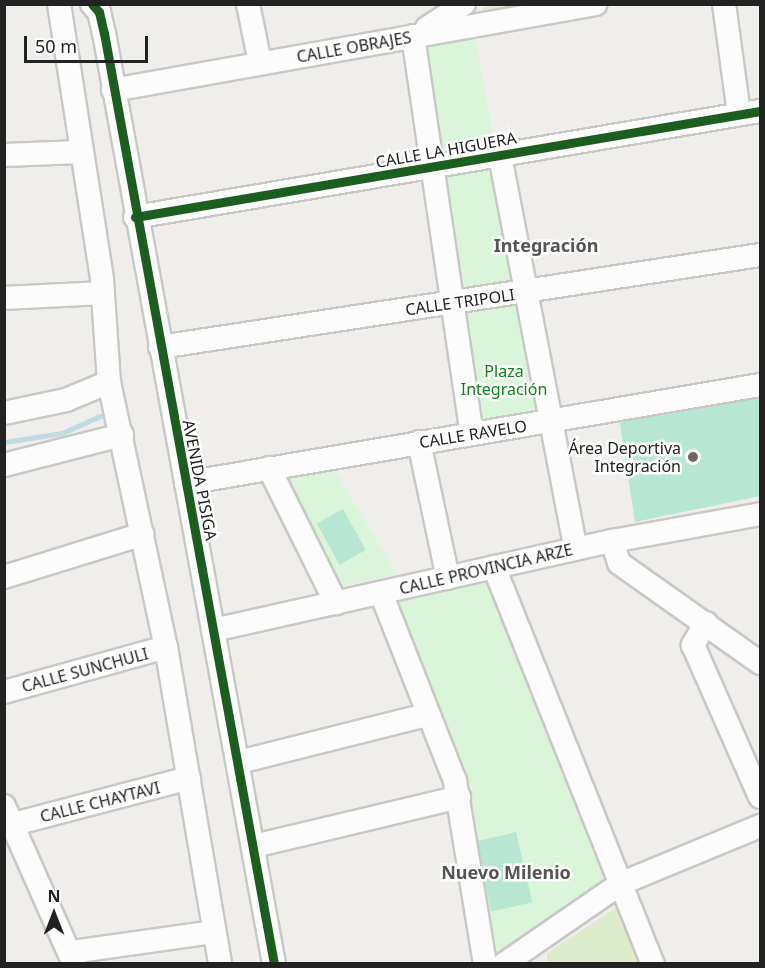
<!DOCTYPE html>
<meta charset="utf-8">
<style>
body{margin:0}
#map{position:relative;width:765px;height:968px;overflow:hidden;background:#f0eeeb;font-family:"Noto Sans",sans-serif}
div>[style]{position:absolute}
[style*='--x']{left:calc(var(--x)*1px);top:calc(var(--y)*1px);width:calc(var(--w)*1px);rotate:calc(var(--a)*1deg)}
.grass>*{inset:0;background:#ddeccb}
.park>*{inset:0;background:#daf5da;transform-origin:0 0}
.pitch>*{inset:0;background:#b7e6d2;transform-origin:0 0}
.stream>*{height:5px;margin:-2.5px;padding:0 2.5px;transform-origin:2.5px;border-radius:2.5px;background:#bfdbe3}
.roads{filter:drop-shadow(2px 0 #c9c8c7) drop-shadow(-2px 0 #c9c8c7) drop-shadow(0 2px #c9c8c7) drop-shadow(0 -2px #c9c8c7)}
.minor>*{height:22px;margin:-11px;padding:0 11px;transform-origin:11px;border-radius:11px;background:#fdfcfc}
.cycleway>*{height:9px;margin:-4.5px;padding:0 4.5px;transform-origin:4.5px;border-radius:4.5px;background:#1b5e20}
.dots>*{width:16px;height:16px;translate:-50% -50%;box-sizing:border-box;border:3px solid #fff;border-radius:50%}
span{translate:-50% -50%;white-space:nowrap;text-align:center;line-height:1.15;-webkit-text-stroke:5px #fff;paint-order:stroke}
.street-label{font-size:16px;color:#222}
.park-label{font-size:16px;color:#0c8416}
.poi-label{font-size:16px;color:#222}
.right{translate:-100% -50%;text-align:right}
.neighbourhood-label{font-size:18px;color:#555;font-weight:700}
.frame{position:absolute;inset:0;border:6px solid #222;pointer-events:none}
.north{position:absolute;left:24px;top:884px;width:60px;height:60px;-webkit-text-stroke:4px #fff;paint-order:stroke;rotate:0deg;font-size:16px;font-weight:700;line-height:24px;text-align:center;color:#222}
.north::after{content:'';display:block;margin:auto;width:21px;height:27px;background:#222;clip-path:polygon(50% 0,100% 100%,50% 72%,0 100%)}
.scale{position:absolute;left:24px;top:36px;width:124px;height:27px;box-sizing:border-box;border:3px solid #222;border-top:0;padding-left:8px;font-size:18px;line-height:21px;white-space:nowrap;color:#222;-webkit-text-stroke:4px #fff;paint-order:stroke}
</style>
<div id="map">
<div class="grass">
<div style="clip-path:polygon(488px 5px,548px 5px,473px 18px)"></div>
<div style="clip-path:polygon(616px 908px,638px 963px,547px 963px,547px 953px)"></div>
</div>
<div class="park">
<div style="clip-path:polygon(475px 35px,495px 150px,441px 157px,427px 53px,435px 40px)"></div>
<div style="left:494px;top:164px;width:122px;height:52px;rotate:80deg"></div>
<div style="left:518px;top:303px;width:112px;height:55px;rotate:79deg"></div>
<div style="clip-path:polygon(333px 467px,397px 574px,339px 587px,287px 484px,293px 474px)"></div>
<div style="clip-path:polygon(477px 580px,492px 586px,607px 879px,603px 887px,498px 959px,491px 957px,468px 835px,468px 787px,397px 619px,396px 604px,406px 596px)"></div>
</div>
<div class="pitch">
<div style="clip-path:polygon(760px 392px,760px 496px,635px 522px,619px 418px)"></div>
<div style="left:343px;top:509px;width:47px;height:30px;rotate:61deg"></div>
<div style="left:516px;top:832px;width:72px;height:42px;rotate:77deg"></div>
</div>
<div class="stream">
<div style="--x:4;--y:442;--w:59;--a:-8.8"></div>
<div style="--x:62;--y:433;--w:42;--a:-24.1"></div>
</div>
<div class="roads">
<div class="minor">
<div style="--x:59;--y:4;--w:279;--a:81.1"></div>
<div style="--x:102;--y:280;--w:102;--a:86.1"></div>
<div style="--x:109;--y:382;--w:271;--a:77.9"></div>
<div style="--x:166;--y:647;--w:322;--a:80.3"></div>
<div style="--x:92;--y:4;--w:11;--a:49"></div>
<div style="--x:99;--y:12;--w:22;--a:77"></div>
<div style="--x:104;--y:33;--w:946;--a:79.65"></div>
<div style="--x:248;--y:4;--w:60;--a:78.5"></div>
<div style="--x:724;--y:4;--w:111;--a:82.2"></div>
<div style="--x:427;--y:28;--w:44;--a:-33"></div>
<div style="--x:413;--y:36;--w:402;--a:81.6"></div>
<div style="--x:113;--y:90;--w:490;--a:-10.1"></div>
<div style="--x:4;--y:155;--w:78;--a:-2.2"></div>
<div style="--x:500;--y:156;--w:400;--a:79.1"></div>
<div style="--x:135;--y:217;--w:634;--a:-9.63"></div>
<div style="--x:4;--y:298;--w:99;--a:-2.9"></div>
<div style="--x:160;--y:347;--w:607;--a:-8.72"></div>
<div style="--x:4;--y:413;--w:63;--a:-11.8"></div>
<div style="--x:66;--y:400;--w:47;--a:-22.7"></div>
<div style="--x:419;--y:442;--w:139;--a:78"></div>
<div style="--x:4;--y:465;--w:122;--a:-14.3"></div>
<div style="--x:269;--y:468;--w:151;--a:63.6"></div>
<div style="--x:186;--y:483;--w:582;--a:-9.69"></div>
<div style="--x:612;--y:541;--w:23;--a:72"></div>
<div style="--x:619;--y:563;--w:173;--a:35.3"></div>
<div style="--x:494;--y:567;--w:428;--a:68.2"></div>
<div style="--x:4;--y:577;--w:145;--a:-17.2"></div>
<div style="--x:381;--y:593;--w:202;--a:68.5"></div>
<div style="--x:455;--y:781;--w:185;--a:80.7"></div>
<div style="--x:706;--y:623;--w:26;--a:121"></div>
<div style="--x:693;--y:645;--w:166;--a:66.2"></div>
<div style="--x:213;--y:630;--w:409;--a:-12.6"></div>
<div style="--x:612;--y:541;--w:150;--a:-10.3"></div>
<div style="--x:4;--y:692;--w:168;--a:-15.5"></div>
<div style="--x:239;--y:762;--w:193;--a:-14.1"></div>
<div style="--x:4;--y:806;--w:173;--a:66.1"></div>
<div style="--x:10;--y:825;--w:185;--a:-14.7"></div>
<div style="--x:254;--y:846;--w:211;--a:-13.4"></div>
<div style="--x:71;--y:952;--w:143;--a:-8"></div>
<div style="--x:504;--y:964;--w:141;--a:-34.6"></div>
<div style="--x:620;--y:884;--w:152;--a:-22.5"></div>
</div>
</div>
<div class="cycleway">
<div style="--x:92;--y:4;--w:11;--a:49"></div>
<div style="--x:99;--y:12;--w:22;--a:77"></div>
<div style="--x:104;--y:33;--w:946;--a:79.65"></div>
<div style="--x:135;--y:217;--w:634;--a:-9.63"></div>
</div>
<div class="dots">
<div style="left:693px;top:457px;background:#6a6968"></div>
</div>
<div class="street-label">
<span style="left:354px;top:47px;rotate:-10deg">CALLE OBRAJES</span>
<span style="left:446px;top:150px;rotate:-10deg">CALLE LA HIGUERA</span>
<span style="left:460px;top:302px;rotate:-8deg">CALLE TRIPOLI</span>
<span style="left:473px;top:434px;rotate:-9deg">CALLE RAVELO</span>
<span style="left:200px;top:480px;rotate:79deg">AVENIDA PISIGA</span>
<span style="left:486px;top:569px;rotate:-13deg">CALLE PROVINCIA ARZE</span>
<span style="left:85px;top:670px;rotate:-15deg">CALLE SUNCHULI</span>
<span style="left:100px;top:802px;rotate:-14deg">CALLE CHAYTAVI</span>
</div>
<div class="park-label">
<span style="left:504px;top:380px">Plaza<br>Integración</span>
</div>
<div class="poi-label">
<span class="right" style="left:681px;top:457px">Área Deportiva<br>Integración</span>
</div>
<div class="neighbourhood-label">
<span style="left:546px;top:245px">Integración</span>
<span style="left:506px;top:872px">Nuevo Milenio</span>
</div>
<div class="frame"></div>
<div class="north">N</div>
<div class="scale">50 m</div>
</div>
